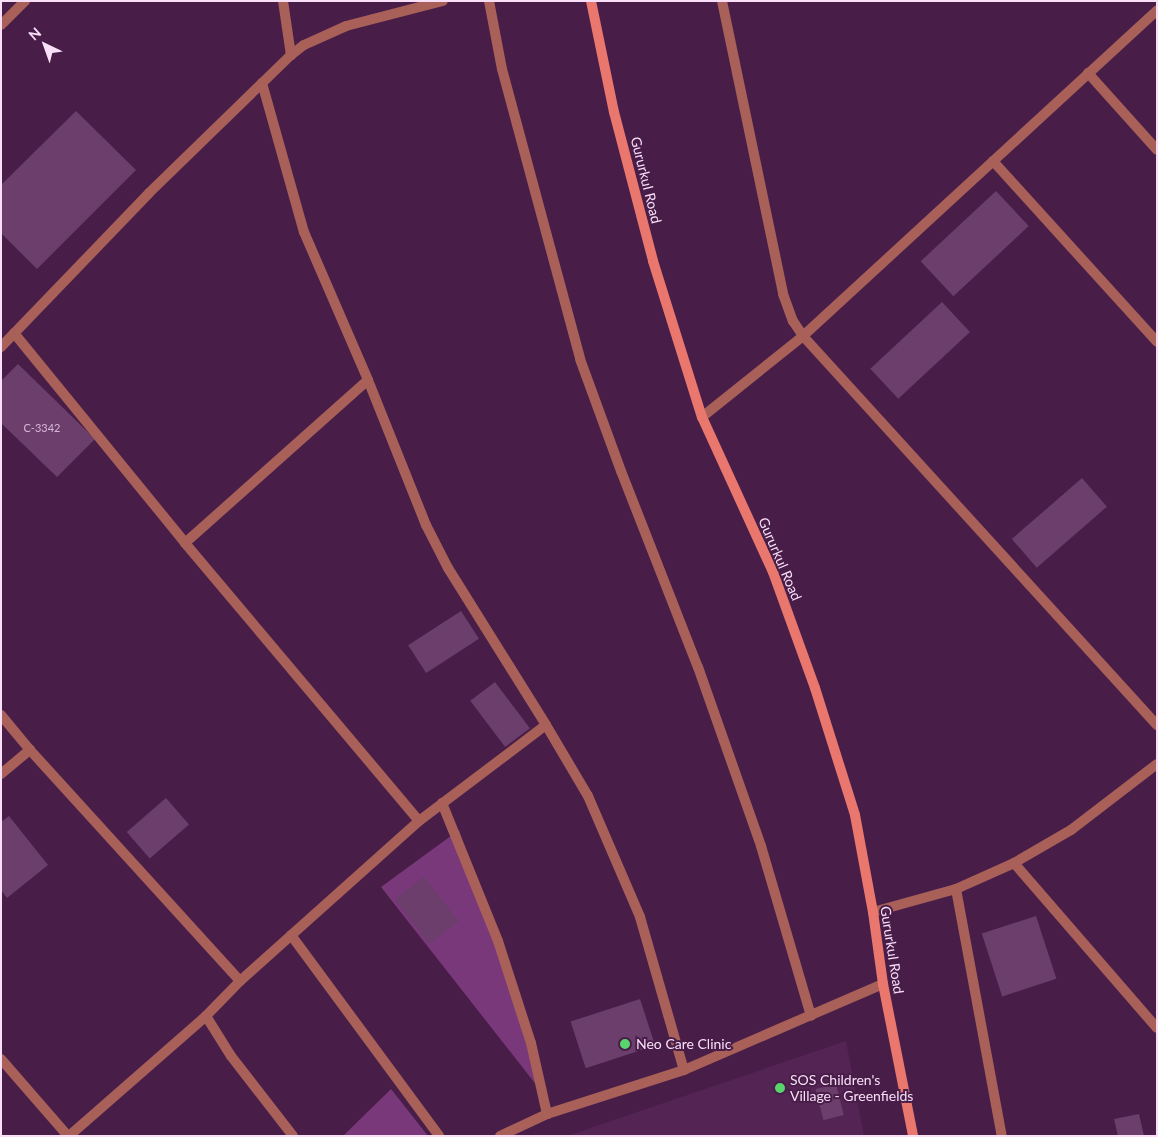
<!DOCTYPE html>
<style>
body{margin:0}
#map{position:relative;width:1158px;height:1137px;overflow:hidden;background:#481e49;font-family:Lato,sans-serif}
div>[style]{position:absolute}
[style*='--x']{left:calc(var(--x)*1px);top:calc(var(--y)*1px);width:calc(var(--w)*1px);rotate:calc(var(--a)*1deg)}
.built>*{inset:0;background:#542455}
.green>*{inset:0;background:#79387a}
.building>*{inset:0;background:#6b3e6b;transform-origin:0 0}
.street>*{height:10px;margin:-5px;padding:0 5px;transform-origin:5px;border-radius:5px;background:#a86058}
.secondary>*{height:10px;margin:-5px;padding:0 5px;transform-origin:5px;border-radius:5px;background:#ea776d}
.dots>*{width:14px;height:14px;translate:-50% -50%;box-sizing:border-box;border:2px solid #481e49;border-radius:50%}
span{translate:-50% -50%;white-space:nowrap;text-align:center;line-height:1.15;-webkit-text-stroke:4px #481e49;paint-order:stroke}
.number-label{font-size:11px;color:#d6b7d6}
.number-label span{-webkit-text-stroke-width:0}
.street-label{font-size:14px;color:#fadff9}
.poi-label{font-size:14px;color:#fadff9}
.left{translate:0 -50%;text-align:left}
.frame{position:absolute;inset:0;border:2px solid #fadff9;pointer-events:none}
.north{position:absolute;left:20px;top:20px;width:50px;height:50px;-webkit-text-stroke:4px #481e49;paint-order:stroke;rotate:318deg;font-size:14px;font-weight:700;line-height:20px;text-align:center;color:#fadff9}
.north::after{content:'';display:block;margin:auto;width:18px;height:22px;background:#fadff9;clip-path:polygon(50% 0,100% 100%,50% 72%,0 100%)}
</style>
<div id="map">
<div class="built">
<div style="clip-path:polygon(846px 1041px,864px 1136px,567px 1136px)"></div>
</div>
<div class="green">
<div style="clip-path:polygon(459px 830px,545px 1096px,381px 887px)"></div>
<div style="clip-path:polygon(391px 1089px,428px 1136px,343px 1136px)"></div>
</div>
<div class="building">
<div style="clip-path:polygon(76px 111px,136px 170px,37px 269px,1px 233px,1px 185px)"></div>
<div style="left:996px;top:191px;width:48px;height:103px;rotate:47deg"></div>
<div style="left:942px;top:302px;width:41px;height:98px;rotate:47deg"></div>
<div style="clip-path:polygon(18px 364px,95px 439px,57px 477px,1px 423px,1px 381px)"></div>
<div style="left:1082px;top:478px;width:38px;height:93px;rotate:49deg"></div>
<div style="left:461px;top:611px;width:33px;height:63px;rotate:57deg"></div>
<div style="left:495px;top:682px;width:58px;height:31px;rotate:53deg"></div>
<div style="left:166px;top:798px;width:35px;height:52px;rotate:49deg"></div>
<div style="clip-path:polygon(9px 816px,48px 865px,7px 898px,1px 890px,1px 822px)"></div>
<div style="left:424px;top:877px;width:56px;height:37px;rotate:52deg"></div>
<div style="left:1036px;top:916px;width:66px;height:57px;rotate:72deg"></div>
<div style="left:640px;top:999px;width:49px;height:73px;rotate:72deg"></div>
<div style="left:836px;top:1084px;width:32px;height:21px;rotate:76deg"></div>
<div style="clip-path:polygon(1139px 1114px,1144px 1136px,1118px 1136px,1114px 1119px)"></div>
</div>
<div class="street">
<div style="--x:283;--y:1;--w:55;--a:81.6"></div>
<div style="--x:489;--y:1;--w:69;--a:79.2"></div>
<div style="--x:502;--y:69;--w:300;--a:74.9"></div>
<div style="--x:580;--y:359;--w:119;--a:69.9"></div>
<div style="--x:621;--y:471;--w:211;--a:68.6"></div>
<div style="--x:698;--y:667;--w:190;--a:70.6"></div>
<div style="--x:761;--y:846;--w:177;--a:73.6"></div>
<div style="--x:722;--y:1;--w:299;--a:78.2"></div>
<div style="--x:783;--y:294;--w:29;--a:70"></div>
<div style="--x:793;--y:321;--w:18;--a:56"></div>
<div style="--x:803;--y:336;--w:526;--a:47.7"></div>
<div style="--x:1;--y:25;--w:34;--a:-45"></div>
<div style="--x:1088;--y:73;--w:103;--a:48.1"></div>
<div style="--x:262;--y:83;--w:155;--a:74.3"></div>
<div style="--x:304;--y:232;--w:161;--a:66.6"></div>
<div style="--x:368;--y:380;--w:156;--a:68.2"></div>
<div style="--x:426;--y:525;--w:48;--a:62.9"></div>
<div style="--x:448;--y:568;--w:185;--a:58"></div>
<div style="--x:546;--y:725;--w:82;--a:59.4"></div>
<div style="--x:588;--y:796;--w:132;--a:66.7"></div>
<div style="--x:640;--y:917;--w:159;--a:74"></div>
<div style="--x:993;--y:161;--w:244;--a:47.8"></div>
<div style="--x:14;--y:333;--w:271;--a:50.8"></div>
<div style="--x:185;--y:543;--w:363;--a:49.9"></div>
<div style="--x:1;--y:347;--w:214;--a:-46.1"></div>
<div style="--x:149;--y:193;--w:198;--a:-44.2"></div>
<div style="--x:291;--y:55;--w:16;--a:-38"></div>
<div style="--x:304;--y:45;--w:46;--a:-24.3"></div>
<div style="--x:346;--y:26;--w:100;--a:-14.5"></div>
<div style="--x:702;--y:417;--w:129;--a:-38.7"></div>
<div style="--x:803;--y:336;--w:481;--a:-42.6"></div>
<div style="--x:185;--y:543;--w:245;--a:-41.7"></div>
<div style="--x:1;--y:715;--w:45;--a:50.4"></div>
<div style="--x:30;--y:750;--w:312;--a:47.7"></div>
<div style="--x:1;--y:774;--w:38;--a:-40"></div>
<div style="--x:442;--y:803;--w:149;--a:67.9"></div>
<div style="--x:498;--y:941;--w:107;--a:72.1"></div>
<div style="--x:531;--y:1043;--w:73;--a:77.3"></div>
<div style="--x:1014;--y:863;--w:218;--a:49.1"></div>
<div style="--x:956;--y:889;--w:251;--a:79.5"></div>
<div style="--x:873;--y:912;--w:86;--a:-15.5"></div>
<div style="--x:956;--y:889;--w:64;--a:-24.1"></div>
<div style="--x:1014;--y:863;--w:66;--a:-30.1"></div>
<div style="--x:1071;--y:830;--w:108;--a:-37.5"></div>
<div style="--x:291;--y:935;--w:250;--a:53.6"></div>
<div style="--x:206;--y:1016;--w:47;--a:58"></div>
<div style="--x:231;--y:1056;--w:101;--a:52.2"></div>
<div style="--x:1;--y:1059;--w:102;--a:49"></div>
<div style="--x:69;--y:1136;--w:182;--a:-41.2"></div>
<div style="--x:206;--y:1016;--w:49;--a:-45.8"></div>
<div style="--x:240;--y:981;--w:240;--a:-41.8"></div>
<div style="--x:419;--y:821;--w:159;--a:-37.1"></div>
<div style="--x:500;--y:1136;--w:52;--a:-25.1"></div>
<div style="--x:547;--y:1114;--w:144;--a:-17.8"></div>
<div style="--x:684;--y:1070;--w:217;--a:-23.4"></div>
</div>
<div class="secondary">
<div style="--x:591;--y:1;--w:113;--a:78.3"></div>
<div style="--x:614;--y:112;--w:154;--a:75.3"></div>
<div style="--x:653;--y:261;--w:164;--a:72.6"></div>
<div style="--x:702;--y:417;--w:170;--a:65.4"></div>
<div style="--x:773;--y:572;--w:123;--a:70.1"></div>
<div style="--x:815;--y:688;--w:133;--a:72.5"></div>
<div style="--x:855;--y:815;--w:99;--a:79.5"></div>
<div style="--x:873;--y:912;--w:73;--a:82.1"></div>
<div style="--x:883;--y:984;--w:155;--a:78.8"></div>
</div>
<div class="dots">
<div style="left:625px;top:1044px;background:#5ad56e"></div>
<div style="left:780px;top:1088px;background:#5ad56e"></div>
</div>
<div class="number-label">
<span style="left:42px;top:428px">C-3342</span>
</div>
<div class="street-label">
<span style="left:646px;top:180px;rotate:76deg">Gururkul Road</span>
<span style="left:780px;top:559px;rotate:67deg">Gururkul Road</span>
<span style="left:892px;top:950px;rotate:81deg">Gururkul Road</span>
</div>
<div class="poi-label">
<span class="left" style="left:636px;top:1044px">Neo Care Clinic</span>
<span class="left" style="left:790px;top:1088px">SOS Children's<br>Village - Greenfields</span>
</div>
<div class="frame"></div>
<div class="north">N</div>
</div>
